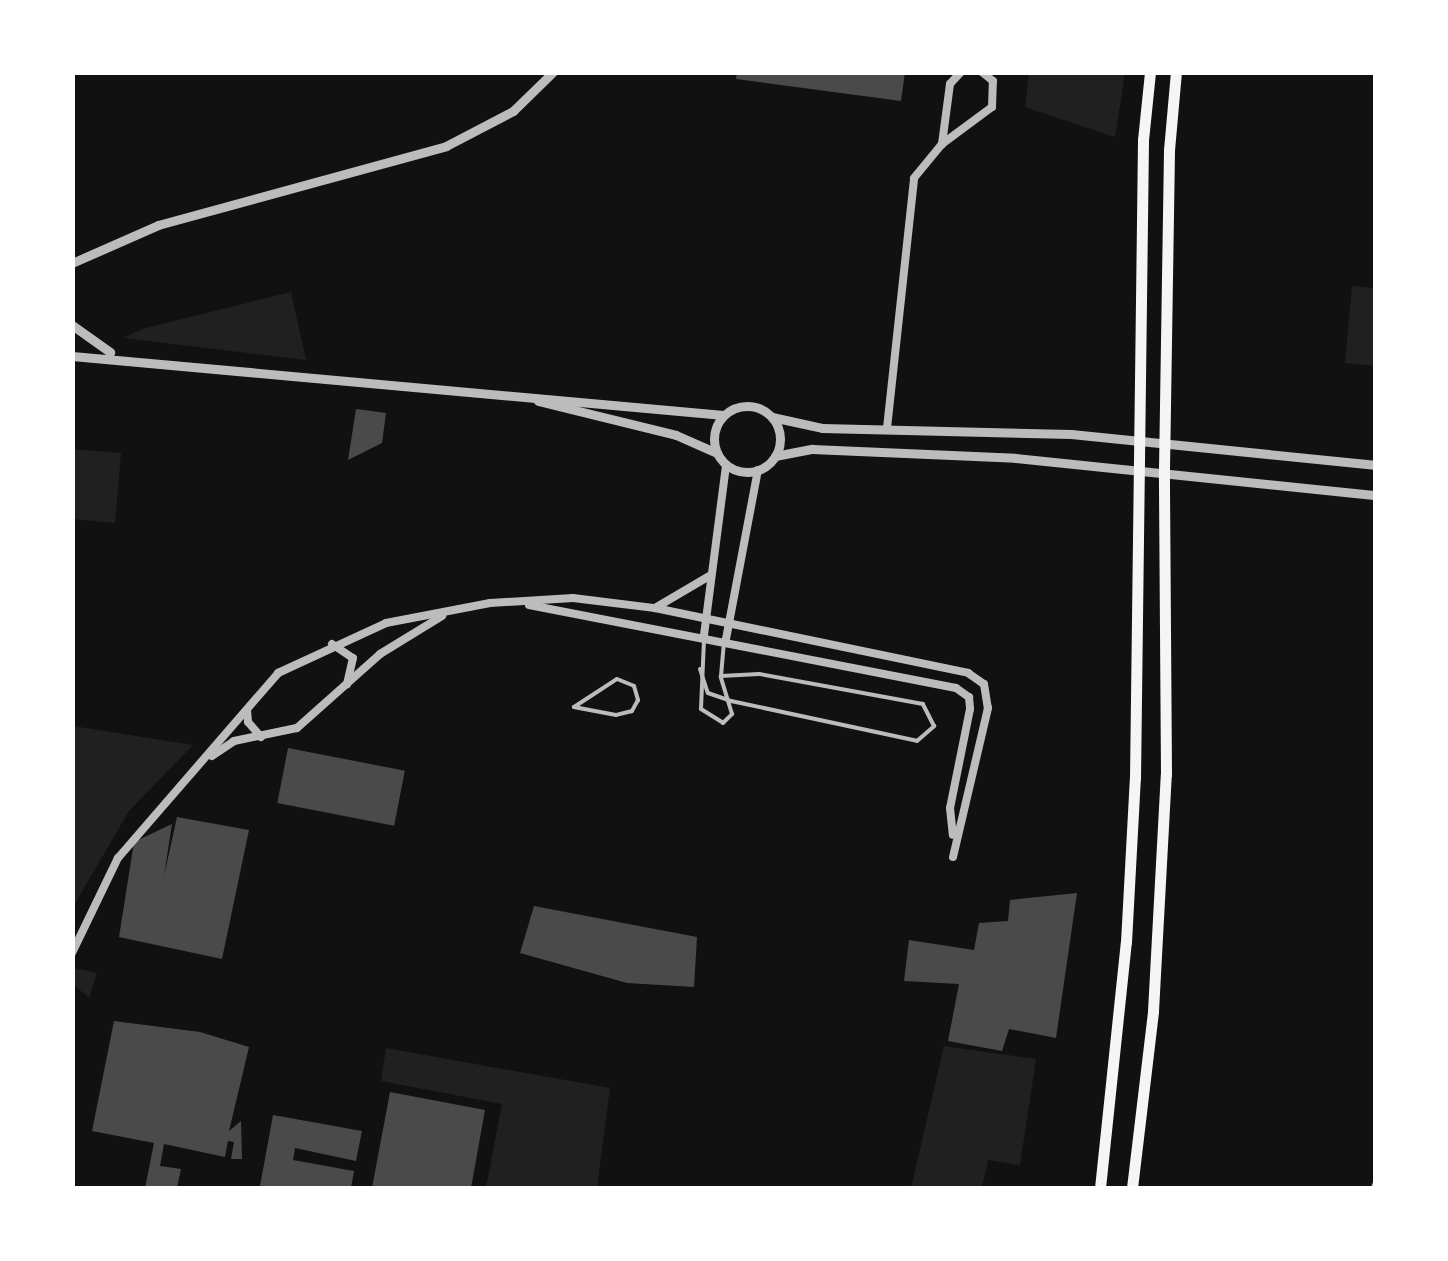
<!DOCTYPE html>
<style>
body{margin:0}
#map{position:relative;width:1448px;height:1261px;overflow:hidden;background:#111;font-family:"Titillium Web",sans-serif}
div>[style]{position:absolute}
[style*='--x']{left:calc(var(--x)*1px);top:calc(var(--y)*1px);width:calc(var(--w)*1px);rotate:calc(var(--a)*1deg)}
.green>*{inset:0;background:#202020}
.building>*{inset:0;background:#4a4a4a;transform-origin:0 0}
.service>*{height:4px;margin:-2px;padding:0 2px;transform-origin:2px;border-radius:2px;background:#bcbcbc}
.minor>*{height:8px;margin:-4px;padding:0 4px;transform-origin:4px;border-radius:4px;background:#bcbcbc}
.tertiary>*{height:9px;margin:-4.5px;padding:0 4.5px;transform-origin:4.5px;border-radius:4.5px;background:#bcbcbc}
.tertiary>.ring{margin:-4.5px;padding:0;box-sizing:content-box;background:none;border:9px solid #bcbcbc;border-radius:50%}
.primary>*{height:11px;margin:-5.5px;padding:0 5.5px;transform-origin:5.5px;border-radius:5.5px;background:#f5f5f5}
span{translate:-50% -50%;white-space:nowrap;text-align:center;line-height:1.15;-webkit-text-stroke:10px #fff;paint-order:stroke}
.frame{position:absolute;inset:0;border:75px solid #fff;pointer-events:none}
</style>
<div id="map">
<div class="green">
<div style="clip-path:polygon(1029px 73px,1125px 73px,1115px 137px,1025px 107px)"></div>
<div style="clip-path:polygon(1352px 286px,1375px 288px,1375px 366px,1345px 363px)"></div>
<div style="clip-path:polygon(291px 292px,306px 360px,123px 338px,145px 328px)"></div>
<div style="clip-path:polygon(72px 449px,121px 453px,115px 523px,73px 519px)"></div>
<div style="clip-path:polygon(73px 726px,193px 745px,129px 811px,73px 907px)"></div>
<div style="clip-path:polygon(75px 968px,97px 973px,89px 998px,73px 984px)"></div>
<div style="clip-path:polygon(944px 1046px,1036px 1059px,1020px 1165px,988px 1160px,982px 1188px,911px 1188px)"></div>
<div style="clip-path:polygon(386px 1048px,610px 1088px,597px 1188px,486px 1188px,502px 1104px,381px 1081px)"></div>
</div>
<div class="building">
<div style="clip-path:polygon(737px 72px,905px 72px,901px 101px,736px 79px)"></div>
<div style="clip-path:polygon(356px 409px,386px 413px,382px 443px,348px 460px)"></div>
<div style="left:288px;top:748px;width:119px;height:56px;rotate:11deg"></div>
<div style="clip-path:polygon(177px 817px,249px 830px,222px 959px,119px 937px,134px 842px,172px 824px,164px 876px)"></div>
<div style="clip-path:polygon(1077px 893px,1056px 1038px,1009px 1029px,1002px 1051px,948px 1041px,959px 984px,904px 981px,909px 940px,974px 950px,979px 923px,1008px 921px,1010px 900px)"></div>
<div style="clip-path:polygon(534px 906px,697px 937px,694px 987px,627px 983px,520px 953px)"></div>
<div style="clip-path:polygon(114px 1021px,200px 1032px,249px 1047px,229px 1131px,241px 1121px,242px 1159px,231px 1159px,234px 1142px,228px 1141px,225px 1157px,164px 1144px,160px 1166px,181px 1169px,177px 1188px,145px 1188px,154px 1143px,92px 1131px)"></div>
<div style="clip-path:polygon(390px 1092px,485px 1110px,471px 1188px,372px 1188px)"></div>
<div style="clip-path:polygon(273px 1115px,362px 1131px,356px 1161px,295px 1148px,293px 1160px,354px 1171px,351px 1188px,260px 1186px)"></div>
</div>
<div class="service">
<div style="--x:704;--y:640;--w:69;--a:92.5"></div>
<div style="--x:701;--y:709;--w:26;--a:32"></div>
<div style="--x:723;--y:723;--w:13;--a:-45"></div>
<div style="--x:732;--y:714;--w:39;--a:-107"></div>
<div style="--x:700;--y:669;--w:25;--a:72"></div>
<div style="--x:708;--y:693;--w:24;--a:19"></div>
<div style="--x:731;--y:701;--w:190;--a:12.1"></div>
<div style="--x:917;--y:741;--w:23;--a:-41"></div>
<div style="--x:934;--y:726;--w:25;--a:-117"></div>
<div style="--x:923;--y:704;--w:167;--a:-169.6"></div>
<div style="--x:759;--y:674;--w:38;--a:177"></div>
<div style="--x:721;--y:676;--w:32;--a:-85"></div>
<div style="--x:617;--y:679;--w:18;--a:22"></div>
<div style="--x:634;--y:686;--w:15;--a:74"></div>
<div style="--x:638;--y:700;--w:13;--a:119"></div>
<div style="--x:632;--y:711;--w:16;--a:166"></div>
<div style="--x:616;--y:715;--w:43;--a:-169.2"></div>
<div style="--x:574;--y:707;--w:51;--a:-33.1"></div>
</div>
<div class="minor">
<div style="--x:961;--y:72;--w:16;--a:133"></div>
<div style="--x:950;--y:84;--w:61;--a:97.6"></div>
<div style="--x:942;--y:144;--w:62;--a:-36.5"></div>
<div style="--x:992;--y:107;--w:26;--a:-88"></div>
<div style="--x:993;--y:81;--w:14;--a:-141"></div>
<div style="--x:887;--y:428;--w:251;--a:-83.8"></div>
<div style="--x:914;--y:178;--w:44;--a:-50.5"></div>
<div style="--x:529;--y:605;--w:435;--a:11"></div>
<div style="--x:956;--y:688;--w:16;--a:35"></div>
<div style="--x:969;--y:697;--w:12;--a:85"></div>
<div style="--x:970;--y:709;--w:101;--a:101.4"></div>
<div style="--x:950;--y:808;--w:27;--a:84"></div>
<div style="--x:655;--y:608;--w:65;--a:-30.5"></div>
<div style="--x:704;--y:635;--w:171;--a:-82.6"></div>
<div style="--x:726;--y:639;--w:172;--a:-79.3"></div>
<div style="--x:332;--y:644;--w:25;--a:34"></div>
<div style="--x:353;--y:658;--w:27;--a:103"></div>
<div style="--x:247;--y:710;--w:12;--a:85"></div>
<div style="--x:248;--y:722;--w:20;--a:49"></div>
<div style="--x:212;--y:756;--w:27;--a:-34"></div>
<div style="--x:234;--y:741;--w:64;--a:-11.7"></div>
<div style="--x:297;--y:728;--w:111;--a:-41.7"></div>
<div style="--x:380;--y:654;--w:73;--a:-31.5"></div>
<div style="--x:72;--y:953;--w:106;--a:-64.2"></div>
<div style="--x:118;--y:858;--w:245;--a:-49.1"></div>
<div style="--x:278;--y:673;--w:119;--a:-24.8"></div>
<div style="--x:386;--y:623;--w:106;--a:-10.9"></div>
<div style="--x:490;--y:603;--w:83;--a:-3.4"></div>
<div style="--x:573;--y:598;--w:83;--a:7"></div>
<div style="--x:655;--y:608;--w:320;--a:11.7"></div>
<div style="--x:968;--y:673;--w:19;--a:35"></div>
<div style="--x:984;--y:684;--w:24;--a:81"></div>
<div style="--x:988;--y:708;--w:153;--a:103.2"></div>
<div style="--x:1375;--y:1188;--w:3;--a:-72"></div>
</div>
<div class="tertiary">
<div style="--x:72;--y:263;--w:94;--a:-23.8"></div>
<div style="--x:158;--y:225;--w:299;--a:-15.3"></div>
<div style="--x:446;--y:146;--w:76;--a:-27.6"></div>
<div style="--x:513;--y:111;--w:56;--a:-44.3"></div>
<div style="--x:72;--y:325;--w:47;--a:35.4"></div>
<div style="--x:72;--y:356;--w:654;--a:5.18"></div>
<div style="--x:538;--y:401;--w:142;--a:13.8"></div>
<div style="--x:676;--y:435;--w:45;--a:23.7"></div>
<div class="ring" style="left:714px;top:406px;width:57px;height:57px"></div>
<div style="--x:772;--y:417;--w:51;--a:12.4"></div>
<div style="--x:822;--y:428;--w:249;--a:1.4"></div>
<div style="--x:1071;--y:434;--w:307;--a:5.8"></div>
<div style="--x:775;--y:456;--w:38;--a:-11"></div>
<div style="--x:812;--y:449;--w:203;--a:2.5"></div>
<div style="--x:1015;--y:458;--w:363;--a:5.9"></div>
</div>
<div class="primary">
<div style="--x:1100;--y:1188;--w:247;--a:-84"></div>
<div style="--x:1126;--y:942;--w:164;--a:-86.9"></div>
<div style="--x:1135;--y:778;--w:638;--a:-89.28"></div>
<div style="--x:1143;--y:140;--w:68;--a:-84.1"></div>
<div style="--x:1132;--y:1188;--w:178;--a:-83.2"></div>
<div style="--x:1153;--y:1011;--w:237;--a:-86.9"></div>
<div style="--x:1166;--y:774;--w:305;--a:-90.4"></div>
<div style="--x:1164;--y:469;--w:319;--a:-89.1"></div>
<div style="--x:1169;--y:150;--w:78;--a:-84.9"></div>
</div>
<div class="frame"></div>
</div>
